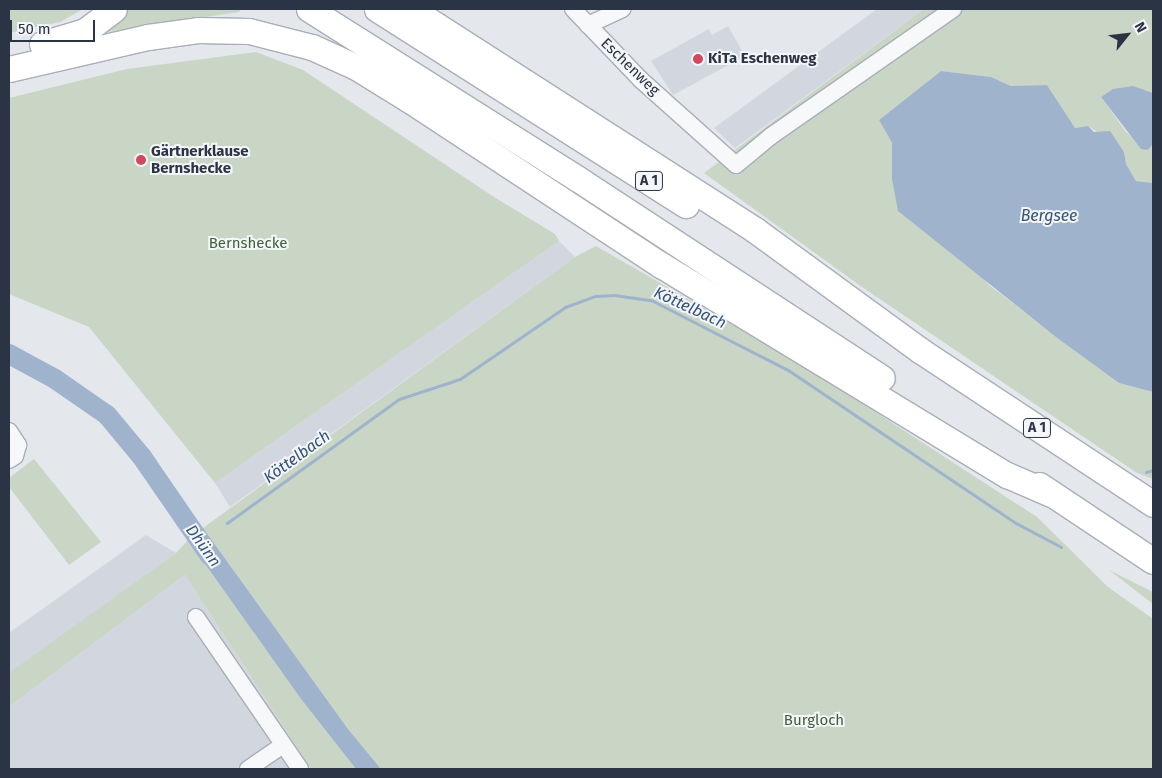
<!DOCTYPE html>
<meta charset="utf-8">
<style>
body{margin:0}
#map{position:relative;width:1162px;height:778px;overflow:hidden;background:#e4e7ec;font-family:"Fira Sans",sans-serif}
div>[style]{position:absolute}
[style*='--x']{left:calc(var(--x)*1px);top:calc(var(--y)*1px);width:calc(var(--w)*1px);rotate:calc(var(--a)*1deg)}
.built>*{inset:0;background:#d2d6de}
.green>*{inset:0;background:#c9d6c5}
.water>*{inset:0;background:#9fb4cc}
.stream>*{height:3px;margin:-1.5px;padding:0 1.5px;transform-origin:1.5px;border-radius:1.5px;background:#9fb4cc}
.river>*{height:20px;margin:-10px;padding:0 10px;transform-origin:10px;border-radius:10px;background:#9fb4cc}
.roads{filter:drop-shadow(1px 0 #a9aeb7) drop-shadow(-1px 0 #a9aeb7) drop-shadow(0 1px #a9aeb7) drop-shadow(0 -1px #a9aeb7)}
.minor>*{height:16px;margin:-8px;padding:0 8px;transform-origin:8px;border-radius:8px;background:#f7f8fa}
.highway>*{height:25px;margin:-12.5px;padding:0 12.5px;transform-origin:12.5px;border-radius:12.5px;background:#fff}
.dots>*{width:14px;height:14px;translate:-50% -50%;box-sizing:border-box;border:2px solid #f4f6f9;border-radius:50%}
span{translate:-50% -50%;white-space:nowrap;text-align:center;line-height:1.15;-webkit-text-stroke:4px #f4f6f9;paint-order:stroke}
.shield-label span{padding:1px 4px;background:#f4f6f9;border:1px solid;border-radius:4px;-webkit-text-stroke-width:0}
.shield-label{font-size:14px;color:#2b3445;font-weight:700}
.poi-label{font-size:15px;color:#2b3445;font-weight:700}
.left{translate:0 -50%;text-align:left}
.street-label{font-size:15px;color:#2b3445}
.park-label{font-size:15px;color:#3f6138}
.water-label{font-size:16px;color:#34527a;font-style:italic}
.frame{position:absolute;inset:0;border:10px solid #2b3445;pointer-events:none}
.north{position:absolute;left:1102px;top:10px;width:50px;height:50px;-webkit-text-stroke:4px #f4f6f9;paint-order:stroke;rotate:61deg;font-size:14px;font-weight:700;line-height:20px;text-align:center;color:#2b3445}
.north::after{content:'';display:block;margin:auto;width:18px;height:22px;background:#2b3445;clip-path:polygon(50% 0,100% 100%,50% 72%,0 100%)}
.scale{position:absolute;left:10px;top:20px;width:85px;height:22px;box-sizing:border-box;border:2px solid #2b3445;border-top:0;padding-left:6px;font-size:15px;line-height:18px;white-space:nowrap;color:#2b3445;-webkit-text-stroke:4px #f4f6f9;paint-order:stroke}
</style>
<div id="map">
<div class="built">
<div style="clip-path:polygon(877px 9px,924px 9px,735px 148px,714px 128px)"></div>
<div style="clip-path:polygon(728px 26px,745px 56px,673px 95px,651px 61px,709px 29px,712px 35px)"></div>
<div style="clip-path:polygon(559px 241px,575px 257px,230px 507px,215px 483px)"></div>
<div style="clip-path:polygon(146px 535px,176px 553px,9px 674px,9px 633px)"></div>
<div style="clip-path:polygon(185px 575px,311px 769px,9px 769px,9px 707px)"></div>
</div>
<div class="green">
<div style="clip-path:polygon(9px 9px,83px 9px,60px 22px,9px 33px)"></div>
<div style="clip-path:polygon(122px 9px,241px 9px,239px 12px,100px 33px)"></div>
<div style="clip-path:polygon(924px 9px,1153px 9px,1153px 93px,1146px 90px,1101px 97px,1126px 132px,1148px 150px,1153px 144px,1153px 183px,1136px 181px,1126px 164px,1124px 152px,1099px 133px,1088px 126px,1075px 128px,1047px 85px,1011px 86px,991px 77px,941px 71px,879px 120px,892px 143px,892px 179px,990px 286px,1119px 383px,1153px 392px,1153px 479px,1137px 473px,862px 287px,704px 173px)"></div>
<div style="clip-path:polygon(256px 52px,303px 70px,494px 197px,555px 234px,559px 241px,215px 483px,89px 327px,9px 294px,9px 98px,127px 69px)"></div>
<div style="clip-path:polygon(596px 246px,811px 370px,1037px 517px,1108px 587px,1153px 619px,1153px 769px,381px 769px,348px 729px,203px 528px,575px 257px)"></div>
<div style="clip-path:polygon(34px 459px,101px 542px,69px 565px,9px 487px,9px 478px)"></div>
<div style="clip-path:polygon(188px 540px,301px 699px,356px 769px,311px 769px,185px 575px,9px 707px,9px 673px,176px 553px)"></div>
<div style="clip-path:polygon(1109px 570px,1153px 592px,1153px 604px)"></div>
</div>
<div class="water">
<div style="clip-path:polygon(941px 71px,991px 77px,1011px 86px,1047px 85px,1075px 128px,1088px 126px,1094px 132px,1110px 131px,1124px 152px,1126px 164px,1136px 181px,1153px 183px,1153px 392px,1119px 383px,1056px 337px,898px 211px,892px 179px,892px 143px,879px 120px)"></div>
<div style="clip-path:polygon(1133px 86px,1153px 93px,1153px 144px,1148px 150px,1141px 149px,1101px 97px,1113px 89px)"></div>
<div style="clip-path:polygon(203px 528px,348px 729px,381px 769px,356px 769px,301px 699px,188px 540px)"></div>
</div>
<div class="stream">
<div style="--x:1146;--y:472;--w:7;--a:-16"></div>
<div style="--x:227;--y:523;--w:212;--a:-35.8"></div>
<div style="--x:399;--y:399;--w:64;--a:-18.2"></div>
<div style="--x:460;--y:379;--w:127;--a:-34.4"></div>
<div style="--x:565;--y:307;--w:33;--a:-20"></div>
<div style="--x:596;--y:296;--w:18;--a:-3"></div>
<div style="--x:614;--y:295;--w:37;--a:8"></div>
<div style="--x:651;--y:300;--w:154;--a:27.1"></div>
<div style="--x:788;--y:370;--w:275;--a:33.9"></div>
<div style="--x:1016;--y:523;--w:51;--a:28.1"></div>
</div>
<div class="river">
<div style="--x:9;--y:354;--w:52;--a:28.5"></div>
<div style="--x:55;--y:379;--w:63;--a:34.7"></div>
<div style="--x:107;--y:415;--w:55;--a:50.2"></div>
<div style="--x:142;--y:457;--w:120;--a:55.5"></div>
</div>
<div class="roads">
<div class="minor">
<div style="--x:573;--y:9;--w:98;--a:46.2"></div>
<div style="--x:641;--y:80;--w:127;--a:41.8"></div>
<div style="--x:736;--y:165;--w:45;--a:-39.6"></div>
<div style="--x:771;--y:136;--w:222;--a:-34.9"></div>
<div style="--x:588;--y:25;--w:38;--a:-25"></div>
<div style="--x:9;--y:431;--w:17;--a:57"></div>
<div style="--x:18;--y:445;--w:11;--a:105"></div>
<div style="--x:15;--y:456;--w:7;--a:146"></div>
<div style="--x:196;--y:617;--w:184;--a:55.6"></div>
<div style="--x:248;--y:769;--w:42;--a:-34.4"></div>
</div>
<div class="highway">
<div style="--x:309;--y:9;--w:318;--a:32.3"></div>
<div style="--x:578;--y:179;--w:363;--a:33.2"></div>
<div style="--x:377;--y:9;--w:366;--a:32.4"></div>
<div style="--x:411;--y:9;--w:409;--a:32.7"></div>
<div style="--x:755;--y:230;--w:205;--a:36.1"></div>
<div style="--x:921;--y:351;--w:278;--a:33.4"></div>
<div style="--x:42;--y:44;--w:45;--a:-16.8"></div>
<div style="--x:85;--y:31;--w:36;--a:-37"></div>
<div style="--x:9;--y:69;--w:143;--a:-13"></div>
<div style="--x:148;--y:37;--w:50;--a:-8"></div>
<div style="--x:198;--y:30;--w:51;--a:1.1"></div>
<div style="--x:249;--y:31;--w:65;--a:14.3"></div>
<div style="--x:312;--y:47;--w:48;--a:24.4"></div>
<div style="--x:356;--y:67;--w:61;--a:31.6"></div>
<div style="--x:408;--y:99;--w:303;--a:33.3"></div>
<div style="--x:661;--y:265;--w:405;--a:31.3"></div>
<div style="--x:1007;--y:475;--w:48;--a:23.4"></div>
<div style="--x:1039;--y:485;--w:137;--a:33.7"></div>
</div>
</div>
<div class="dots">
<div style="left:698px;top:59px;background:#d1495b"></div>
<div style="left:141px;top:160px;background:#d1495b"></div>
</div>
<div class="shield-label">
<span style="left:649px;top:181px">A 1</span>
<span style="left:1037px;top:428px">A 1</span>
</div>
<div class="poi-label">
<span class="left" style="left:708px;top:59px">KiTa Eschenweg</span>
<span class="left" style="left:151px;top:160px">Gärtnerklause<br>Bernshecke</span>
</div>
<div class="street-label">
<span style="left:630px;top:67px;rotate:44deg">Eschenweg</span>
</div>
<div class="park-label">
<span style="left:248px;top:244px">Bernshecke</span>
<span style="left:814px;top:721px">Burgloch</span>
</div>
<div class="water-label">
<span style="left:1049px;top:216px">Bergsee</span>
<span style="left:690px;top:308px;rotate:25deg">Köttelbach</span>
<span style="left:297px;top:457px;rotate:-36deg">Köttelbach</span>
<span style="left:203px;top:546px;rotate:54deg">Dhünn</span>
</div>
<div class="frame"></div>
<div class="north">N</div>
<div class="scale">50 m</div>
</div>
